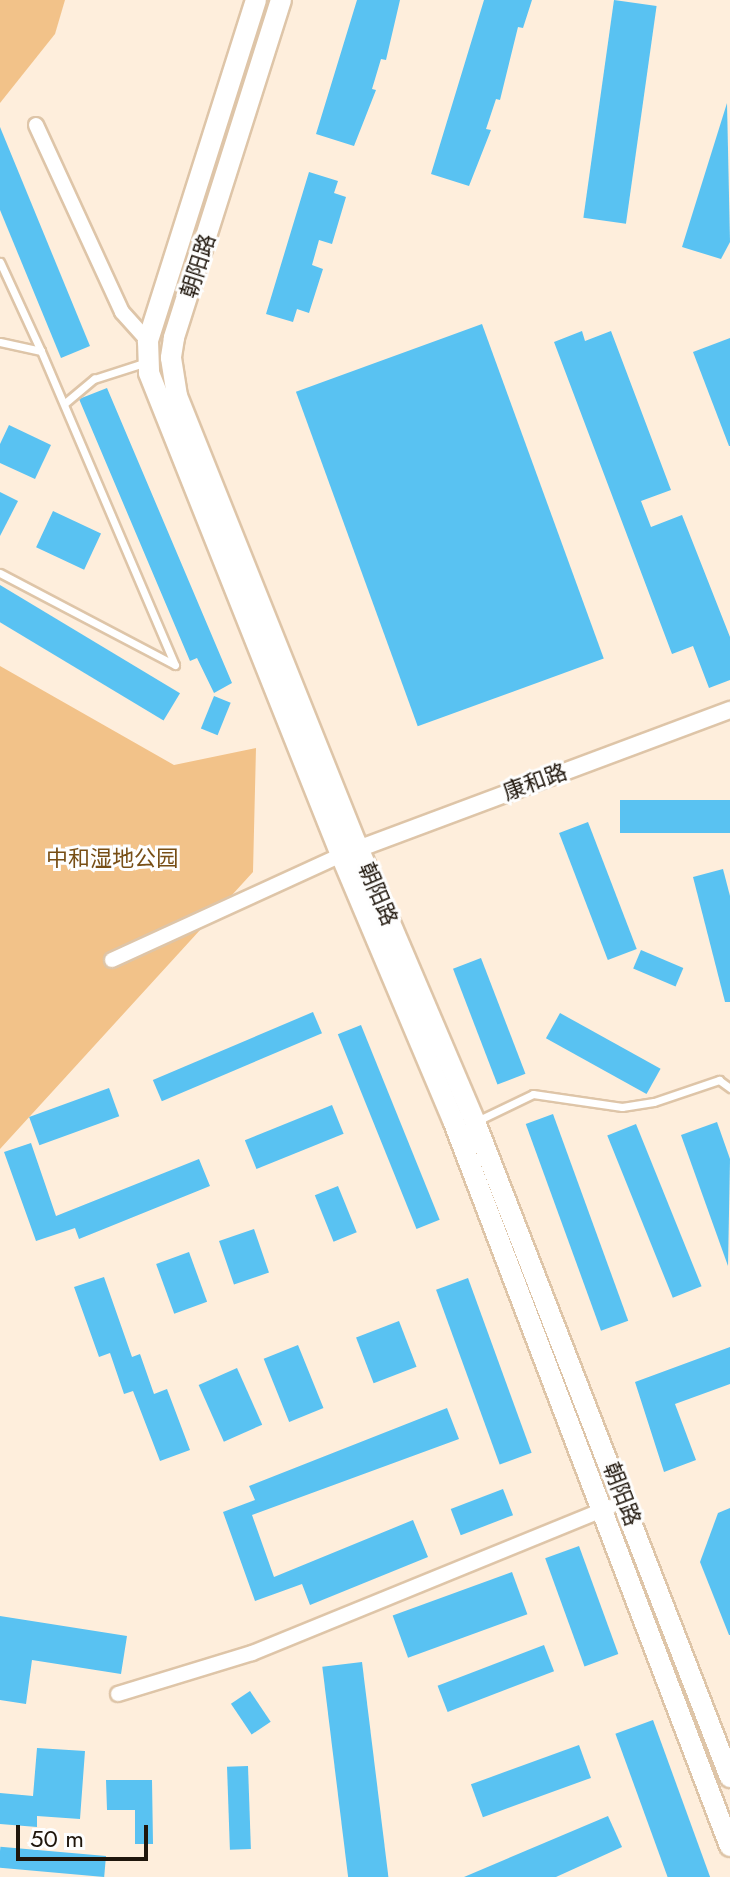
<!DOCTYPE html>
<meta charset="utf-8">
<style>
body{margin:0}
#map{position:relative;width:730px;height:1877px;overflow:hidden;background:#feeedc;font-family:Jost,"Noto Sans SC",sans-serif}
div>[style]{position:absolute}
[style*='--x']{left:calc(var(--x)*1px);top:calc(var(--y)*1px);width:calc(var(--w)*1px);rotate:calc(var(--a)*1deg)}
.green>*{inset:0;background:#f2c289}
.building>*{inset:0;background:#59c2f2;transform-origin:0 0}
.roads{filter:drop-shadow(2px 0 #dec5a8) drop-shadow(-2px 0 #dec5a8) drop-shadow(0 2px #dec5a8) drop-shadow(0 -2px #dec5a8)}
.service>*{height:7px;margin:-3.5px;padding:0 3.5px;transform-origin:3.5px;border-radius:3.5px;background:#fff}
.minor>*{height:14px;margin:-7px;padding:0 7px;transform-origin:7px;border-radius:7px;background:#fff}
.tertiary>*{height:16px;margin:-8px;padding:0 8px;transform-origin:8px;border-radius:8px;background:#fff}
.secondary>*{height:20px;margin:-10px;padding:0 10px;transform-origin:10px;border-radius:10px;background:#fff}
span{translate:-50% -50%;white-space:nowrap;text-align:center;line-height:1.15;-webkit-text-stroke:6px #fefefe;paint-order:stroke}
.street-label{font-size:22px;color:#1f160c}
.park-label{font-size:22px;color:#774e15}
.scale{position:absolute;left:16px;top:1825px;width:132px;height:36px;box-sizing:border-box;border:4px solid #1f160c;border-top:0;padding-left:10px;font-size:24px;line-height:28px;white-space:nowrap;color:#1f160c;-webkit-text-stroke:6px #fefefe;paint-order:stroke}
</style>
<div id="map">
<div class="green">
<div style="clip-path:polygon(0 0,65px 0,55px 34px,0 103px)"></div>
<div style="clip-path:polygon(0 666px,174px 765px,256px 748px,253px 872px,0 1149px)"></div>
</div>
<div class="building">
<div style="clip-path:polygon(357px 0,400px 0,386px 60px,381px 59px,372px 89px,376px 90px,354px 146px,316px 134px)"></div>
<div style="clip-path:polygon(484px 0,532px 0,523px 28px,518px 27px,500px 100px,496px 99px,486px 129px,491px 130px,469px 186px,431px 174px)"></div>
<div style="left:614px;top:0;width:43px;height:220px;rotate:8deg"></div>
<div style="clip-path:polygon(727px 103px,730px 242px,721px 259px,682px 247px)"></div>
<div style="clip-path:polygon(0 127px,90px 346px,61px 358px,0 210px)"></div>
<div style="clip-path:polygon(309px 172px,338px 181px,334px 193px,346px 197px,332px 244px,319px 240px,312px 265px,323px 269px,309px 313px,297px 309px,293px 322px,266px 314px)"></div>
<div style="left:482px;top:324px;width:356px;height:198px;rotate:70deg"></div>
<div style="clip-path:polygon(582px 331px,585px 341px,611px 331px,671px 490px,641px 501px,651px 527px,682px 515px,730px 637px,730px 680px,709px 688px,693px 646px,672px 654px,554px 342px)"></div>
<div style="clip-path:polygon(730px 338px,730px 446px,729px 446px,693px 352px)"></div>
<div style="clip-path:polygon(107px 388px,232px 683px,214px 693px,197px 658px,190px 661px,79px 399px)"></div>
<div style="clip-path:polygon(9px 425px,51px 445px,35px 479px,0 463px,0 444px)"></div>
<div style="clip-path:polygon(0 492px,18px 501px,0 536px)"></div>
<div style="left:53px;top:511px;width:53px;height:40px;rotate:25deg"></div>
<div style="left:0;top:585px;width:210px;height:32px;rotate:31deg"></div>
<div style="left:214px;top:696px;width:18px;height:35px;rotate:22deg"></div>
<div style="left:730px;top:800px;width:33px;height:110px;rotate:90deg"></div>
<div style="left:588px;top:822px;width:136px;height:31px;rotate:69deg"></div>
<div style="clip-path:polygon(723px 869px,730px 896px,730px 1002px,725px 1002px,693px 877px)"></div>
<div style="left:641px;top:950px;width:46px;height:20px;rotate:23deg"></div>
<div style="left:481px;top:958px;width:124px;height:30px;rotate:69deg"></div>
<div style="left:313px;top:1012px;width:23px;height:174px;rotate:67deg"></div>
<div style="left:560px;top:1013px;width:115px;height:29px;rotate:29deg"></div>
<div style="left:361px;top:1025px;width:210px;height:25px;rotate:68deg"></div>
<div style="left:109px;top:1088px;width:30px;height:85px;rotate:70deg"></div>
<div style="left:332px;top:1105px;width:31px;height:94px;rotate:68deg"></div>
<div style="left:553px;top:1114px;width:220px;height:29px;rotate:70deg"></div>
<div style="clip-path:polygon(717px 1122px,730px 1159px,728px 1266px,681px 1135px)"></div>
<div style="left:636px;top:1124px;width:175px;height:31px;rotate:68deg"></div>
<div style="clip-path:polygon(31px 1143px,56px 1216px,199px 1159px,210px 1186px,79px 1239px,75px 1228px,36px 1241px,4px 1152px)"></div>
<div style="left:338px;top:1186px;width:50px;height:25px;rotate:68deg"></div>
<div style="left:254px;top:1229px;width:46px;height:37px;rotate:71deg"></div>
<div style="left:189px;top:1252px;width:53px;height:35px;rotate:70deg"></div>
<div style="clip-path:polygon(104px 1277px,132px 1357px,140px 1354px,154px 1394px,167px 1389px,190px 1450px,160px 1461px,133px 1391px,124px 1394px,110px 1353px,99px 1357px,74px 1287px)"></div>
<div style="left:468px;top:1278px;width:186px;height:34px;rotate:70deg"></div>
<div style="left:399px;top:1321px;width:49px;height:46px;rotate:69deg"></div>
<div style="left:298px;top:1345px;width:68px;height:37px;rotate:68deg"></div>
<div style="clip-path:polygon(730px 1347px,730px 1384px,675px 1404px,696px 1460px,664px 1472px,635px 1382px)"></div>
<div style="left:237px;top:1368px;width:62px;height:42px;rotate:66deg"></div>
<div style="clip-path:polygon(447px 1408px,459px 1439px,252px 1515px,274px 1577px,413px 1520px,428px 1557px,310px 1605px,302px 1584px,255px 1601px,223px 1512px,255px 1500px,249px 1486px)"></div>
<div style="left:503px;top:1489px;width:28px;height:56px;rotate:69deg"></div>
<div style="clip-path:polygon(730px 1508px,730px 1635px,729px 1635px,700px 1562px,718px 1513px)"></div>
<div style="left:579px;top:1546px;width:115px;height:36px;rotate:70deg"></div>
<div style="left:512px;top:1572px;width:45px;height:127px;rotate:70deg"></div>
<div style="clip-path:polygon(0 1616px,127px 1636px,121px 1674px,32px 1660px,26px 1704px,0 1700px)"></div>
<div style="left:544px;top:1645px;width:28px;height:114px;rotate:69deg"></div>
<div style="left:362px;top:1662px;width:217px;height:40px;rotate:83deg"></div>
<div style="left:250px;top:1691px;width:37px;height:23px;rotate:56deg"></div>
<div style="left:653px;top:1720px;width:167px;height:40px;rotate:70deg"></div>
<div style="left:579px;top:1745px;width:35px;height:115px;rotate:70deg"></div>
<div style="clip-path:polygon(37px 1748px,85px 1751px,80px 1819px,37px 1816px,37px 1827px,0 1824px,0 1793px,33px 1796px)"></div>
<div style="left:248px;top:1766px;width:83px;height:21px;rotate:88deg"></div>
<div style="clip-path:polygon(106px 1780px,152px 1780px,153px 1844px,135px 1844px,135px 1810px,107px 1810px)"></div>
<div style="clip-path:polygon(608px 1816px,622px 1847px,556px 1877px,464px 1877px)"></div>
<div style="left:106px;top:1856px;width:21px;height:106px;rotate:95deg"></div>
</div>
<div class="roads">
<div class="service">
<div style="--x:0;--y:262;--w:98;--a:65.3"></div>
<div style="--x:0;--y:342;--w:42;--a:12.4"></div>
<div style="--x:41;--y:351;--w:341;--a:66.9"></div>
<div style="--x:175;--y:665;--w:198;--a:-152.3"></div>
<div style="--x:65;--y:403;--w:38;--a:-40"></div>
<div style="--x:94;--y:379;--w:56;--a:-17.8"></div>
<div style="--x:477;--y:1121;--w:62;--a:-25.7"></div>
<div style="--x:533;--y:1094;--w:90;--a:8.3"></div>
<div style="--x:622;--y:1107;--w:32;--a:-9"></div>
<div style="--x:654;--y:1102;--w:69;--a:-18.7"></div>
<div style="--x:719;--y:1080;--w:14;--a:36"></div>
</div>
<div class="minor">
<div style="--x:36;--y:125;--w:206;--a:65.3"></div>
<div style="--x:122;--y:312;--w:39;--a:48"></div>
<div style="--x:112;--y:960;--w:252;--a:-24.6"></div>
<div style="--x:118;--y:1694;--w:140;--a:-17"></div>
<div style="--x:252;--y:1653;--w:387;--a:-22.2"></div>
</div>
<div class="tertiary">
<div style="--x:350;--y:852;--w:406;--a:-20.5"></div>
</div>
<div class="secondary">
<div style="--x:256;--y:0;--w:358;--a:107.6"></div>
<div style="--x:148;--y:341;--w:32;--a:88"></div>
<div style="--x:149;--y:373;--w:519;--a:68.28"></div>
<div style="--x:341;--y:855;--w:288;--a:67.1"></div>
<div style="--x:453;--y:1120;--w:777;--a:69.12"></div>
<div style="--x:281;--y:0;--w:355;--a:107.6"></div>
<div style="--x:174;--y:338;--w:20;--a:99"></div>
<div style="--x:171;--y:358;--w:38;--a:81"></div>
<div style="--x:177;--y:396;--w:482;--a:68.2"></div>
<div style="--x:356;--y:843;--w:303;--a:66.9"></div>
<div style="--x:475;--y:1122;--w:703;--a:68.73"></div>
</div>
</div>
<div class="street-label">
<span style="left:198px;top:266px;rotate:-72deg">朝阳路</span>
<span style="left:535px;top:782px;rotate:-20deg">康和路</span>
<span style="left:378px;top:894px;rotate:67deg">朝阳路</span>
<span style="left:622px;top:1494px;rotate:69deg">朝阳路</span>
</div>
<div class="park-label">
<span style="left:112px;top:859px">中和湿地公园</span>
</div>
<div class="scale">50 m</div>
</div>
